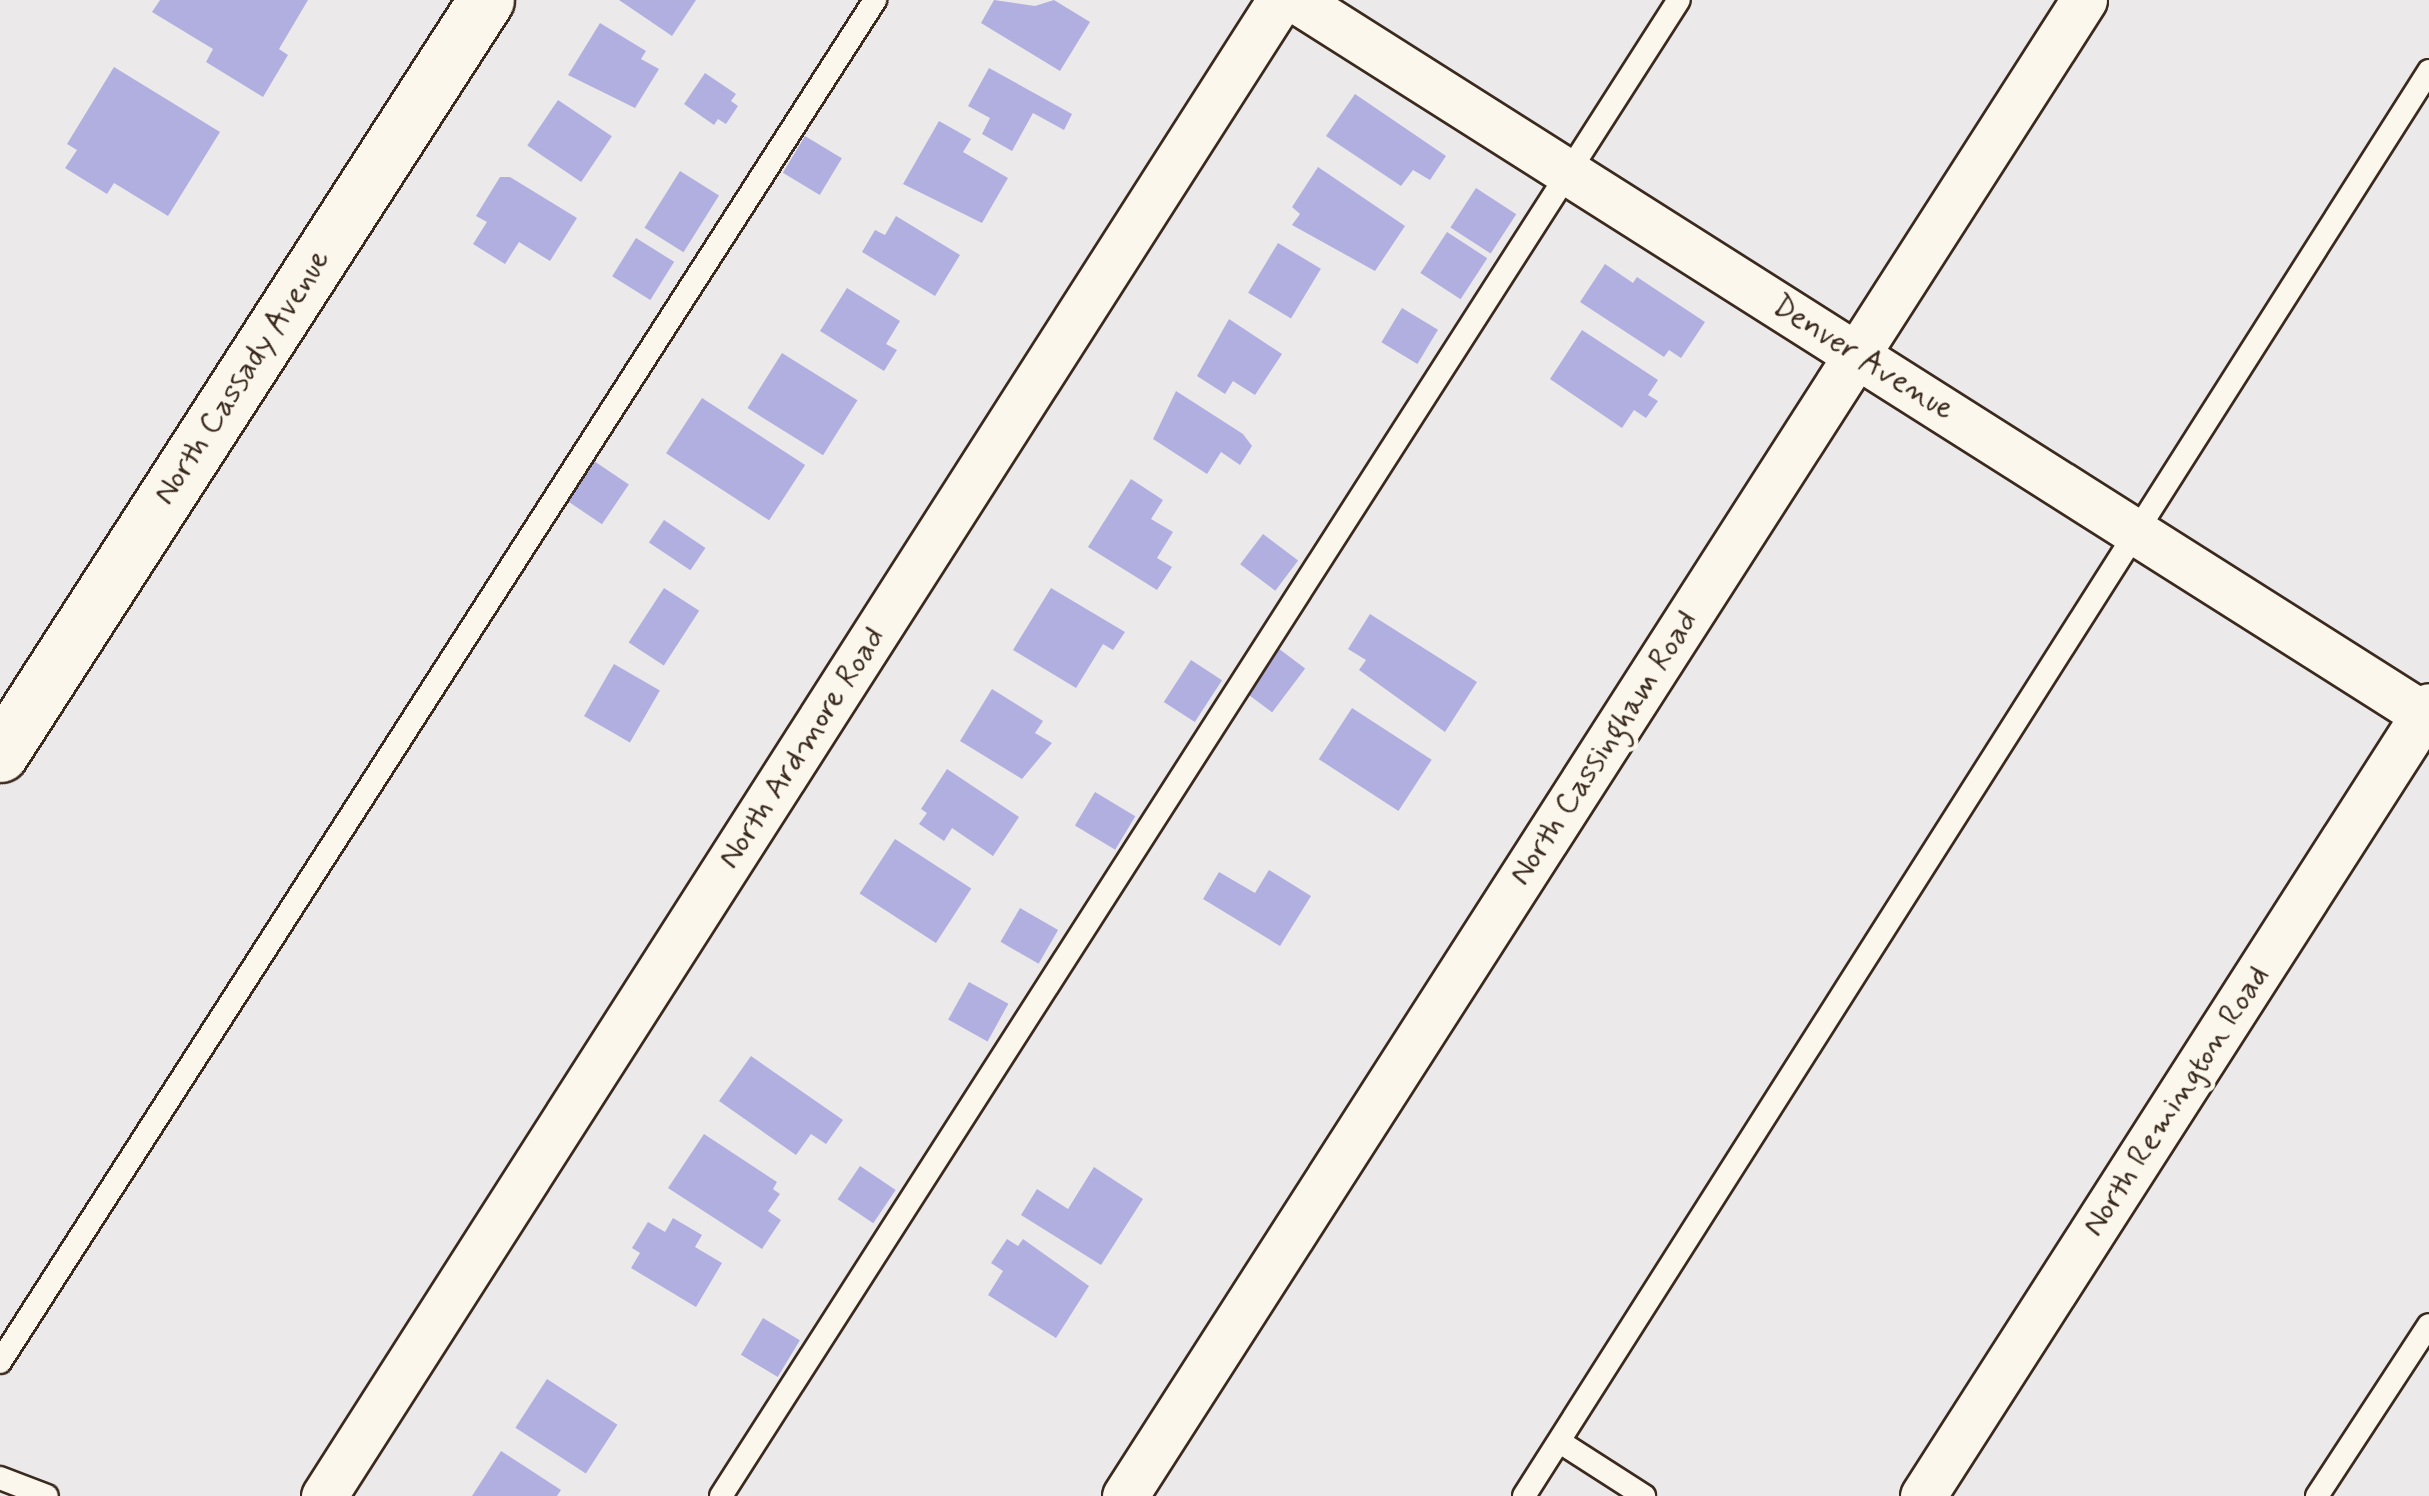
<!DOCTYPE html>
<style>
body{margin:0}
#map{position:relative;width:2429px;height:1496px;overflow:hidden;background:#ece9ea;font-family:Mynerve,sans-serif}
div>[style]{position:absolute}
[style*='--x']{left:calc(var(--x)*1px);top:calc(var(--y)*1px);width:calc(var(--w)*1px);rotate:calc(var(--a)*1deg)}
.building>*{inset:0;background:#b1afe0;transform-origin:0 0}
.roads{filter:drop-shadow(2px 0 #3b2a1e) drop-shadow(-2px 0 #3b2a1e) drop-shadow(0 2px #3b2a1e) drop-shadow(0 -2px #3b2a1e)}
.service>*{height:22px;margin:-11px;padding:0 11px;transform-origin:11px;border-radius:11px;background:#fbf7ec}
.minor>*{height:45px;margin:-22.5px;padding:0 22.5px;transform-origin:22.5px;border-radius:22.5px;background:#fbf7ec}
.tertiary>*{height:55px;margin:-27.5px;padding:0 27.5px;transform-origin:27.5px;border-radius:27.5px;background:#fbf7ec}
span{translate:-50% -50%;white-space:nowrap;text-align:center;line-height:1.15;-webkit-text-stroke:9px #fbf7ec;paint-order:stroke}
.street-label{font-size:32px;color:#3b2a1e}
</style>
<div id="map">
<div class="building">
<div style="clip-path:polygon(160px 0,308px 0,279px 49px,288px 55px,263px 97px,206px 62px,213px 49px,152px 12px)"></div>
<div style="clip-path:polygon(619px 0,696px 0,672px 36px)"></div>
<div style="clip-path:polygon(994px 0,1035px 6px,1054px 0,1090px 22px,1060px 71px,981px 23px)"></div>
<div style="clip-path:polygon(600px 23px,646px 51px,641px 59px,659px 69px,635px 108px,568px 75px)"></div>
<div style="clip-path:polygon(114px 67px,220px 132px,168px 216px,114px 183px,107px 194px,65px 168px,77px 150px,67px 144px)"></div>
<div style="clip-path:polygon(989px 68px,1072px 114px,1064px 130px,1033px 113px,1012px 151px,982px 134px,990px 118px,968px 106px)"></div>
<div style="clip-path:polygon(705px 73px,736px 94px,731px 101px,738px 106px,726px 124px,718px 119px,714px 125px,684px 104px)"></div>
<div style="clip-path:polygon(1355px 94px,1446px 156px,1430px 180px,1413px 170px,1401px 186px,1326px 136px)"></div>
<div style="left:558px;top:100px;width:65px;height:55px;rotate:34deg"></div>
<div style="clip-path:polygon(939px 121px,971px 139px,963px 152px,1008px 178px,982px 223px,903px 184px)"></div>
<div style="left:805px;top:136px;width:43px;height:43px;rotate:31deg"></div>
<div style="clip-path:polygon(1318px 167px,1405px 226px,1375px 271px,1292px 225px,1300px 214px,1292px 207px)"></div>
<div style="left:680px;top:171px;width:46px;height:67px;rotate:32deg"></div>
<div style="clip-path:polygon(500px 177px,510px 177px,577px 218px,550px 261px,519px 242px,505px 264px,473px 244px,487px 222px,476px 216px)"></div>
<div style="left:1476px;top:188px;width:48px;height:47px;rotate:33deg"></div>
<div style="clip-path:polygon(896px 216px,960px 255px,935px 296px,862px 252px,875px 230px,885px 235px)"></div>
<div style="left:1447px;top:232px;width:48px;height:49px;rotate:33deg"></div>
<div style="left:636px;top:238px;width:45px;height:45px;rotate:32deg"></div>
<div style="left:1278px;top:243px;width:50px;height:58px;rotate:31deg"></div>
<div style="clip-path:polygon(1605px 264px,1633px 283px,1637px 277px,1705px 322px,1681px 358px,1669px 350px,1664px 357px,1580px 302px)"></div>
<div style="clip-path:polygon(847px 288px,900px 321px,886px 344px,897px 350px,884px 371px,820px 331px)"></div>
<div style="left:1402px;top:308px;width:42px;height:40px;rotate:31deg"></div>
<div style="clip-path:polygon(1229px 319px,1282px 354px,1255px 395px,1233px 381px,1225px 394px,1197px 376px)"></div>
<div style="clip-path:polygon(1582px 330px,1658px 380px,1648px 395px,1658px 401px,1646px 418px,1634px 410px,1622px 428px,1550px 379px)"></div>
<div style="left:782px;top:353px;width:89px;height:65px;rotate:32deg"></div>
<div style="clip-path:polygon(1176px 391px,1243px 434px,1252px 446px,1240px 465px,1221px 452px,1207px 474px,1153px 439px)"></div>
<div style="left:702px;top:398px;width:123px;height:66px;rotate:33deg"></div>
<div style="left:594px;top:461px;width:42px;height:48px;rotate:34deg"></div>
<div style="clip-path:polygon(1131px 479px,1163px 500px,1151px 519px,1173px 532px,1157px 558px,1172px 567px,1157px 590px,1088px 547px)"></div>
<div style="left:664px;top:520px;width:50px;height:27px;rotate:34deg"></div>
<div style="left:1263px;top:534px;width:44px;height:38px;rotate:37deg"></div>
<div style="left:664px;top:588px;width:42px;height:65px;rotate:33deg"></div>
<div style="clip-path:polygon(1051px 588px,1125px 632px,1113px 650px,1103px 644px,1076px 688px,1013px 650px)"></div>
<div style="clip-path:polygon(1370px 614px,1477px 682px,1445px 732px,1359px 670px,1366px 660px,1348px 649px)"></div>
<div style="left:1274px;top:645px;width:39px;height:55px;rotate:37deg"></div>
<div style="left:1191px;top:660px;width:37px;height:50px;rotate:33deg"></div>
<div style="left:614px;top:664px;width:53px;height:60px;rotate:30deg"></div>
<div style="clip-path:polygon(992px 689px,1043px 721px,1035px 733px,1052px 743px,1022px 779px,960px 741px)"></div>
<div style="left:1352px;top:708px;width:95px;height:61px;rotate:33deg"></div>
<div style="clip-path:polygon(947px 769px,1019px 817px,993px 856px,952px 828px,944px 841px,919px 824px,927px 813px,921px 809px)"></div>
<div style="left:1095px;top:792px;width:47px;height:39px;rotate:31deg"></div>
<div style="left:895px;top:839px;width:91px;height:65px;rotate:33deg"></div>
<div style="clip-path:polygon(1269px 870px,1311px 896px,1280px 946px,1203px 899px,1219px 872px,1255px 893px)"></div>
<div style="left:1020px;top:908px;width:44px;height:39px;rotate:30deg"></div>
<div style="left:969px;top:982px;width:45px;height:43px;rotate:29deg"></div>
<div style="clip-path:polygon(751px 1056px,843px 1120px,826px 1144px,811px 1134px,796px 1155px,719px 1101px)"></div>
<div style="clip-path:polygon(704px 1134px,777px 1182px,773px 1189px,780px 1194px,768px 1211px,781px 1220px,762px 1249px,668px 1188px)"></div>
<div style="left:860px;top:1166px;width:43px;height:40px;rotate:34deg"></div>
<div style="clip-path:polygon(1094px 1167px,1143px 1199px,1101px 1265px,1021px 1215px,1037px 1189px,1068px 1209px)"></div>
<div style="clip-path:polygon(673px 1218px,702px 1235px,695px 1247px,722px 1263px,696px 1307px,631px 1268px,640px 1253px,632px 1248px,648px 1222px,665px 1232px)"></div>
<div style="clip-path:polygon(1007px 1239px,1018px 1246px,1023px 1239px,1089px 1286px,1056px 1338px,988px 1295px,1003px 1271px,991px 1263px)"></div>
<div style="left:763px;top:1318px;width:43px;height:43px;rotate:31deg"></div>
<div style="left:547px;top:1379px;width:84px;height:58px;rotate:33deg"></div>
<div style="clip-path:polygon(501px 1451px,561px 1490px,557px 1496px,472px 1496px)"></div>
</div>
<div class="roads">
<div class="service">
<div style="--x:0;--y:1362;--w:1619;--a:-57.28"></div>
<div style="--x:1560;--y:1442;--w:100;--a:32.7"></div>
<div style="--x:0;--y:1478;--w:50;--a:21"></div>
<div style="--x:721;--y:1496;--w:1776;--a:-57.37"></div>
<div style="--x:1524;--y:1496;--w:1688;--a:-57.58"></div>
<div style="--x:2317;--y:1496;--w:204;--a:-56.8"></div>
</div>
<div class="minor">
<div style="--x:1296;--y:0;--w:1341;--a:32.36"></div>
<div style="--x:324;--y:1496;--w:1775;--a:-57.42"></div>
<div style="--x:1125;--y:1496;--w:1777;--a:-57.34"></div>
<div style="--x:1923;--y:1496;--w:938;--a:-57.36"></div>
</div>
<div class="tertiary">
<div style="--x:0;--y:754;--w:897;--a:-57.2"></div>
</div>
</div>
<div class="street-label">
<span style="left:1863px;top:358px;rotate:32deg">Denver Avenue</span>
<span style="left:242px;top:377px;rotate:-57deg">North Cassady Avenue</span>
<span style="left:802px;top:748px;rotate:-57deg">North Ardmore Road</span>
<span style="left:1604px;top:748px;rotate:-57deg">North Cassingham Road</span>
<span style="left:2176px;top:1101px;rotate:-57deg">North Remington Road</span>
</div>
</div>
